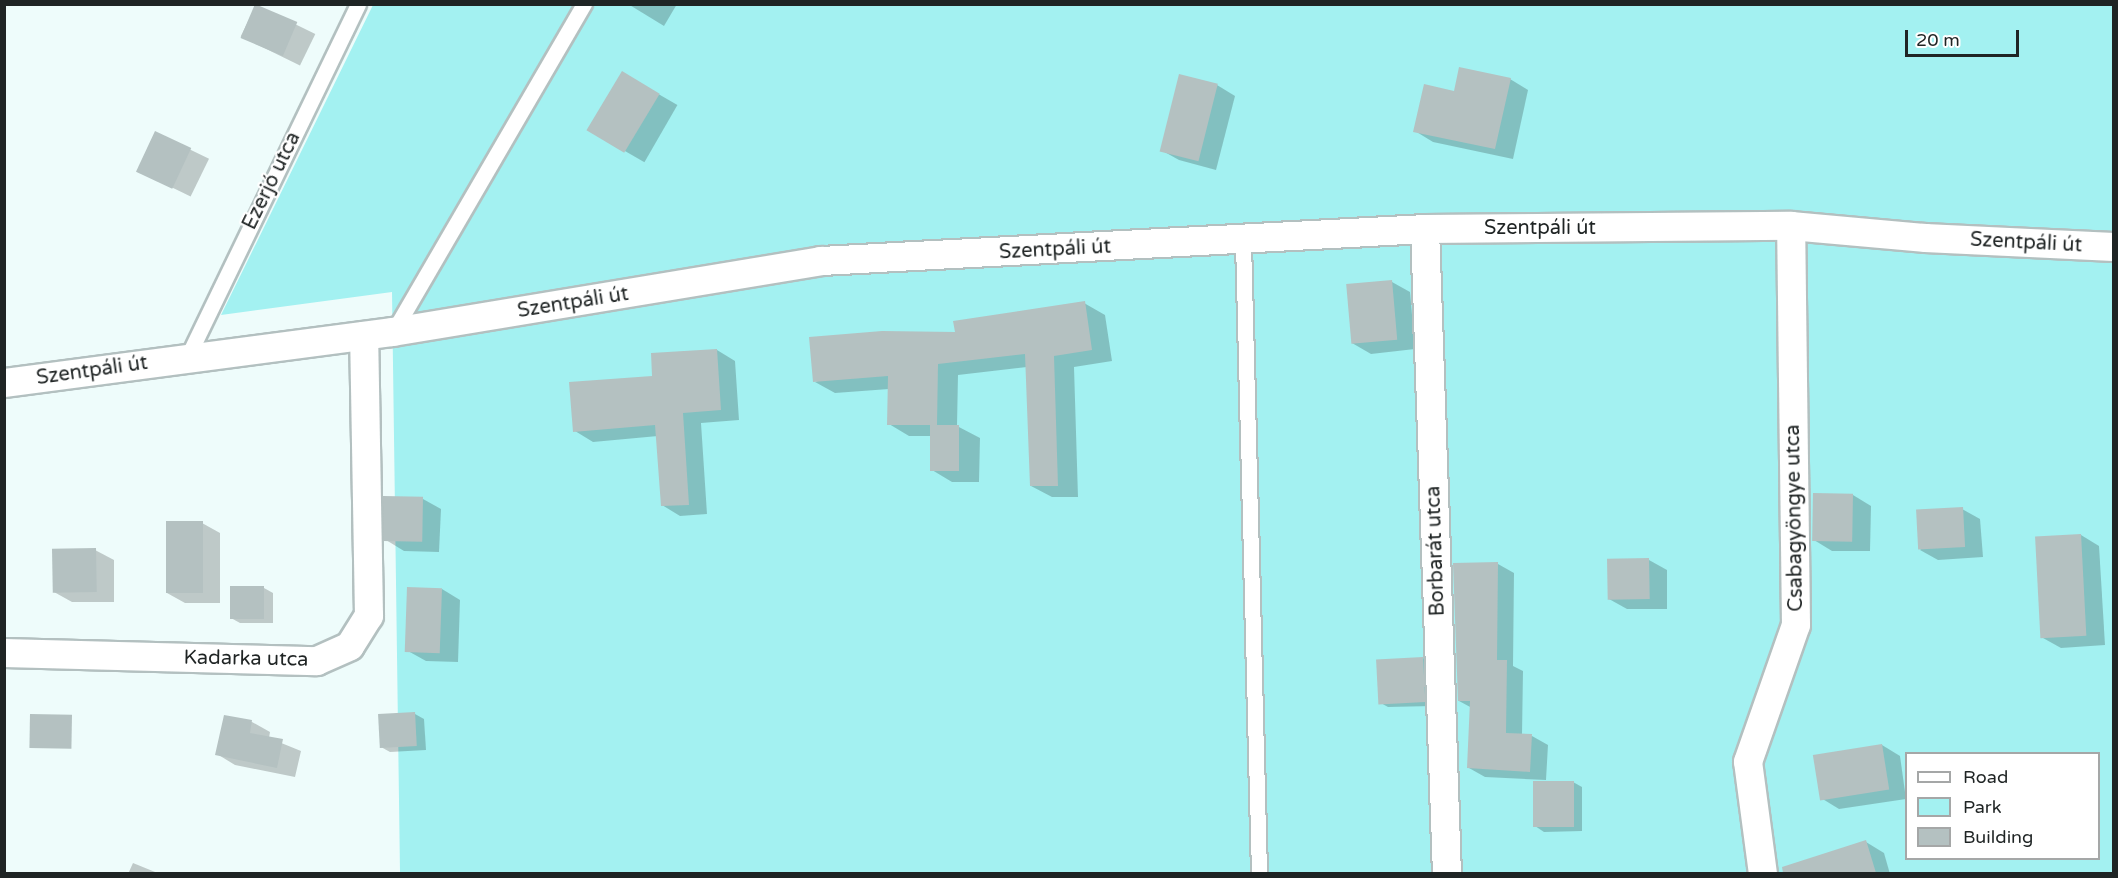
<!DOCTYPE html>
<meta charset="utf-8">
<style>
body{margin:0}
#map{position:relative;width:2118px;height:878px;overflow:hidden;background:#eefcfb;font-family:"Varela Round",sans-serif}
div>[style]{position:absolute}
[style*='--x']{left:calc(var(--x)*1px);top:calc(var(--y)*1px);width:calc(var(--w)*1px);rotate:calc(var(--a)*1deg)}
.green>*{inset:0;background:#a3f1f1}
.shadow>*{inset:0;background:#0003;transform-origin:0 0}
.building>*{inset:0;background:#b4c1c1;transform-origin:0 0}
.roads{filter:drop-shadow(2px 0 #b3c0c0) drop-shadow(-2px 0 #b3c0c0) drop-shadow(0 2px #b3c0c0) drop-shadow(0 -2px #b3c0c0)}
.lane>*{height:15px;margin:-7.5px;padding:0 7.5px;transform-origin:7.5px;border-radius:7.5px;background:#fff}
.street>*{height:28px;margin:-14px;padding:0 14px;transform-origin:14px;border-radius:14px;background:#fff}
span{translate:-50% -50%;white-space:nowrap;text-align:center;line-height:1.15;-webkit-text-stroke:4.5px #fff;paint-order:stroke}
.street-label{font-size:20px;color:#1f2424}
.frame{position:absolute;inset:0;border:6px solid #1f2424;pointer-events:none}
.legend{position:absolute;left:1905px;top:752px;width:195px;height:108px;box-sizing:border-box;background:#fff;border:2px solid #a5a7a7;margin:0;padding:8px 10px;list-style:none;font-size:18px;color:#1f2424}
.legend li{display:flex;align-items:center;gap:12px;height:30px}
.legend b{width:30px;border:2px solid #a5a7a7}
.scale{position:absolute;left:1905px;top:30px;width:114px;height:27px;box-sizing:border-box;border:3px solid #1f2424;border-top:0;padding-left:8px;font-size:18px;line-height:21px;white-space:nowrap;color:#1f2424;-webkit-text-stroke:4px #fff;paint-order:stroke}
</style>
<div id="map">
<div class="green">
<div style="clip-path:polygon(evenodd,373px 5px,2113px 5px,2113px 873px,400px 873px,392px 292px,221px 315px,373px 5px,1906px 754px,2098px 754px,2098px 858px,1906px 858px,1906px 754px)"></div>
</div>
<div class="shadow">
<div style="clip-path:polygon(628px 4px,677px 4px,664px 26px)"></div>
<div style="left:256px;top:5px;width:66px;height:35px;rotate:26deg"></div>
<div style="left:622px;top:73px;width:64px;height:66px;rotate:30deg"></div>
<div style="clip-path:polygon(1510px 79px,1528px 90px,1513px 159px,1433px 142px,1415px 131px,1455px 93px)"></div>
<div style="clip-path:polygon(1217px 85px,1235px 96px,1216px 170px,1179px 160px,1161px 150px)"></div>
<div style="left:156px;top:133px;width:59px;height:42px;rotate:26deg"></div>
<div style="clip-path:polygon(1392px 282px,1410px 292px,1415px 349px,1371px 354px,1352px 343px)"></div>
<div style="clip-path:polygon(1084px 303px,1105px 315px,1112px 361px,1074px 367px,1078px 497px,1052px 497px,1031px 486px,1027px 367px,958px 375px,957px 426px,980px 438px,979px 482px,952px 482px,932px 470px,932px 436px,909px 436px,889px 424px,889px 389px,835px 393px,815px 382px,956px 333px)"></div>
<div style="clip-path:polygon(717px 350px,735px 361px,739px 420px,701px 423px,707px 514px,680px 516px,662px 505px,658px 436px,593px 442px,575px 431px,654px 377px)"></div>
<div style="clip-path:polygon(1853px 495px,1871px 506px,1870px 551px,1832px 551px,1814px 540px)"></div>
<div style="clip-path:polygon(385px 497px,423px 499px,441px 509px,439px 552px,404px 551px,386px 540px)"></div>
<div style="clip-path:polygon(1962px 509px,1980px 519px,1983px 557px,1938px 560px,1920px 550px)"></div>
<div style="clip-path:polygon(202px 523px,220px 533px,220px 603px,185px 603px,167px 593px)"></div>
<div style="clip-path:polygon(2081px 535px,2099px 546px,2105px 645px,2061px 648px,2043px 638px)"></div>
<div style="clip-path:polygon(95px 550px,114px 560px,114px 602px,72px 602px,54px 592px)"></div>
<div style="clip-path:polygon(1649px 560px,1667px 570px,1667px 609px,1627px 609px,1609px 599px)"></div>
<div style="clip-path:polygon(1498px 564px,1514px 573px,1513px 666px,1523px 671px,1522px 735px,1532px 736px,1548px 745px,1546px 780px,1485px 777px,1469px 768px,1472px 708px,1459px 701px)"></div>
<div style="clip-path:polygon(264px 588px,273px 593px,273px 623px,240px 623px,231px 618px)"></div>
<div style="clip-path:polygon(442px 589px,460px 600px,458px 662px,426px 661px,408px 651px)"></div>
<div style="clip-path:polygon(1423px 658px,1432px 663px,1433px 706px,1388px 707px,1379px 702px)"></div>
<div style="clip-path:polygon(415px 714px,424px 719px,426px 750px,390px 752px,381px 747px)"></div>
<div style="clip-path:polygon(225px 716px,252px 722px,270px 732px,269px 738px,301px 751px,295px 777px,235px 765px,217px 754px)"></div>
<div style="clip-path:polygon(1882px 745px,1900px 756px,1906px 799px,1839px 809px,1821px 798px)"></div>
<div style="clip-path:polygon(1573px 782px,1582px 787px,1582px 831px,1544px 832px,1535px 826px)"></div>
<div style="clip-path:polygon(1866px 842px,1884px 853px,1890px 874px,1832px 874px,1826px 854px)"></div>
<div style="clip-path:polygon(133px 863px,160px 874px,128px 874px)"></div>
</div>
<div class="building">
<div style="left:255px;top:4px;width:46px;height:37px;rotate:23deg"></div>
<div style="clip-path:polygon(1459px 67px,1511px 78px,1495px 149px,1413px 132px,1424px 84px,1454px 91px)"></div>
<div style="left:622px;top:71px;width:44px;height:69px;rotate:31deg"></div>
<div style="left:1179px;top:74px;width:40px;height:80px;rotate:14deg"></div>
<div style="left:155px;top:131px;width:40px;height:45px;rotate:25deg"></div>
<div style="left:1392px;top:280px;width:60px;height:46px;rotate:85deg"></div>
<div style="clip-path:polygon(1085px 301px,1092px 350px,1054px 356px,1058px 486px,1030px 486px,1025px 354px,938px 364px,937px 425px,959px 425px,959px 471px,930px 471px,930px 425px,887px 425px,888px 376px,813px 382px,809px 337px,882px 331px,955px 332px,953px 321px)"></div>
<div style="clip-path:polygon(717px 349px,721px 410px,683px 413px,689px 505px,661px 506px,655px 425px,573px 432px,569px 382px,652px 376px,651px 353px)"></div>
<div style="left:1813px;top:493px;width:40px;height:48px;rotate:1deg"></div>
<div style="left:383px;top:496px;width:40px;height:45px;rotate:1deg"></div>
<div style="left:1963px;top:507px;width:40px;height:47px;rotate:87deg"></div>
<div style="left:166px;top:521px;width:37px;height:72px"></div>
<div style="left:2081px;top:534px;width:102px;height:46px;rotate:87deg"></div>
<div style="left:96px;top:548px;width:44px;height:44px;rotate:89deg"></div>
<div style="left:1649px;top:558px;width:41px;height:42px;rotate:89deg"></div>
<div style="clip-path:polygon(1498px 562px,1497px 660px,1507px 660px,1506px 733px,1532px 734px,1530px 772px,1467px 768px,1470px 701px,1458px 701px,1453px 563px)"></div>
<div style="left:264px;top:586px;width:33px;height:34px;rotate:90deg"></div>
<div style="left:407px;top:587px;width:35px;height:65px;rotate:2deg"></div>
<div style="left:1423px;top:657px;width:45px;height:47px;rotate:87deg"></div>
<div style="left:415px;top:712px;width:34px;height:37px;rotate:87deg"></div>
<div style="left:30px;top:714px;width:42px;height:34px;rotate:1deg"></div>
<div style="clip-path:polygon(224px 715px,252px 720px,250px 733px,283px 739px,277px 768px,215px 755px)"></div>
<div style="left:1882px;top:744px;width:46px;height:70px;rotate:81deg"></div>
<div style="left:1533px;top:781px;width:41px;height:46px"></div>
<div style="clip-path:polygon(1866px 840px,1876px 873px,1783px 873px,1782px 867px)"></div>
</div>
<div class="roads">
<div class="lane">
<div style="--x:1243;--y:241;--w:633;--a:88.55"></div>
<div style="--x:393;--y:332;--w:380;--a:-59.8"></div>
<div style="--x:187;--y:358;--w:393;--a:-64.2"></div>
</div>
<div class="street">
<div style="--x:1425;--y:229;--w:645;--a:88.05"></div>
<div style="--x:4;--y:383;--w:392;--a:-7.5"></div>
<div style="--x:393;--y:332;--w:434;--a:-9.4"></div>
<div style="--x:821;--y:261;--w:605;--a:-3.03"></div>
<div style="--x:1425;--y:229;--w:366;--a:-0.5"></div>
<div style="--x:1791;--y:226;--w:135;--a:5.1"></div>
<div style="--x:1925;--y:238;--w:189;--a:2.7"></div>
<div style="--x:4;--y:653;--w:313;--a:1.5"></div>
<div style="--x:317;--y:661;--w:36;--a:-24"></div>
<div style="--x:350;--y:646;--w:36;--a:-58"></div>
<div style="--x:369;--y:616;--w:280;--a:-91"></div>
<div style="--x:1763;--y:874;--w:113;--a:-97.6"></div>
<div style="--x:1748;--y:762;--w:145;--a:-70.7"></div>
<div style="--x:1796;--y:625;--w:399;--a:-90.7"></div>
</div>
</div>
<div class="street-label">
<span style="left:272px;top:181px;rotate:-64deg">Ezerjó utca</span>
<span style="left:1540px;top:228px">Szentpáli út</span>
<span style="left:2026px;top:243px;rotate:3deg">Szentpáli út</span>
<span style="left:1055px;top:250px;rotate:-3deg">Szentpáli út</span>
<span style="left:573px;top:303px;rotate:-9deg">Szentpáli út</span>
<span style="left:92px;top:371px;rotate:-8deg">Szentpáli út</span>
<span style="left:1795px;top:518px;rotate:-91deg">Csabagyöngye utca</span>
<span style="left:1436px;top:551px;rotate:-92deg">Borbarát utca</span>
<span style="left:246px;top:659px;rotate:1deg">Kadarka utca</span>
</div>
<div class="frame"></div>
<ul class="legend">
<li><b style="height:8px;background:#fff"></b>Road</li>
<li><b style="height:16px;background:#a3f1f1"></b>Park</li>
<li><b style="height:16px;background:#b4c1c1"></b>Building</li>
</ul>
<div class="scale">20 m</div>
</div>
